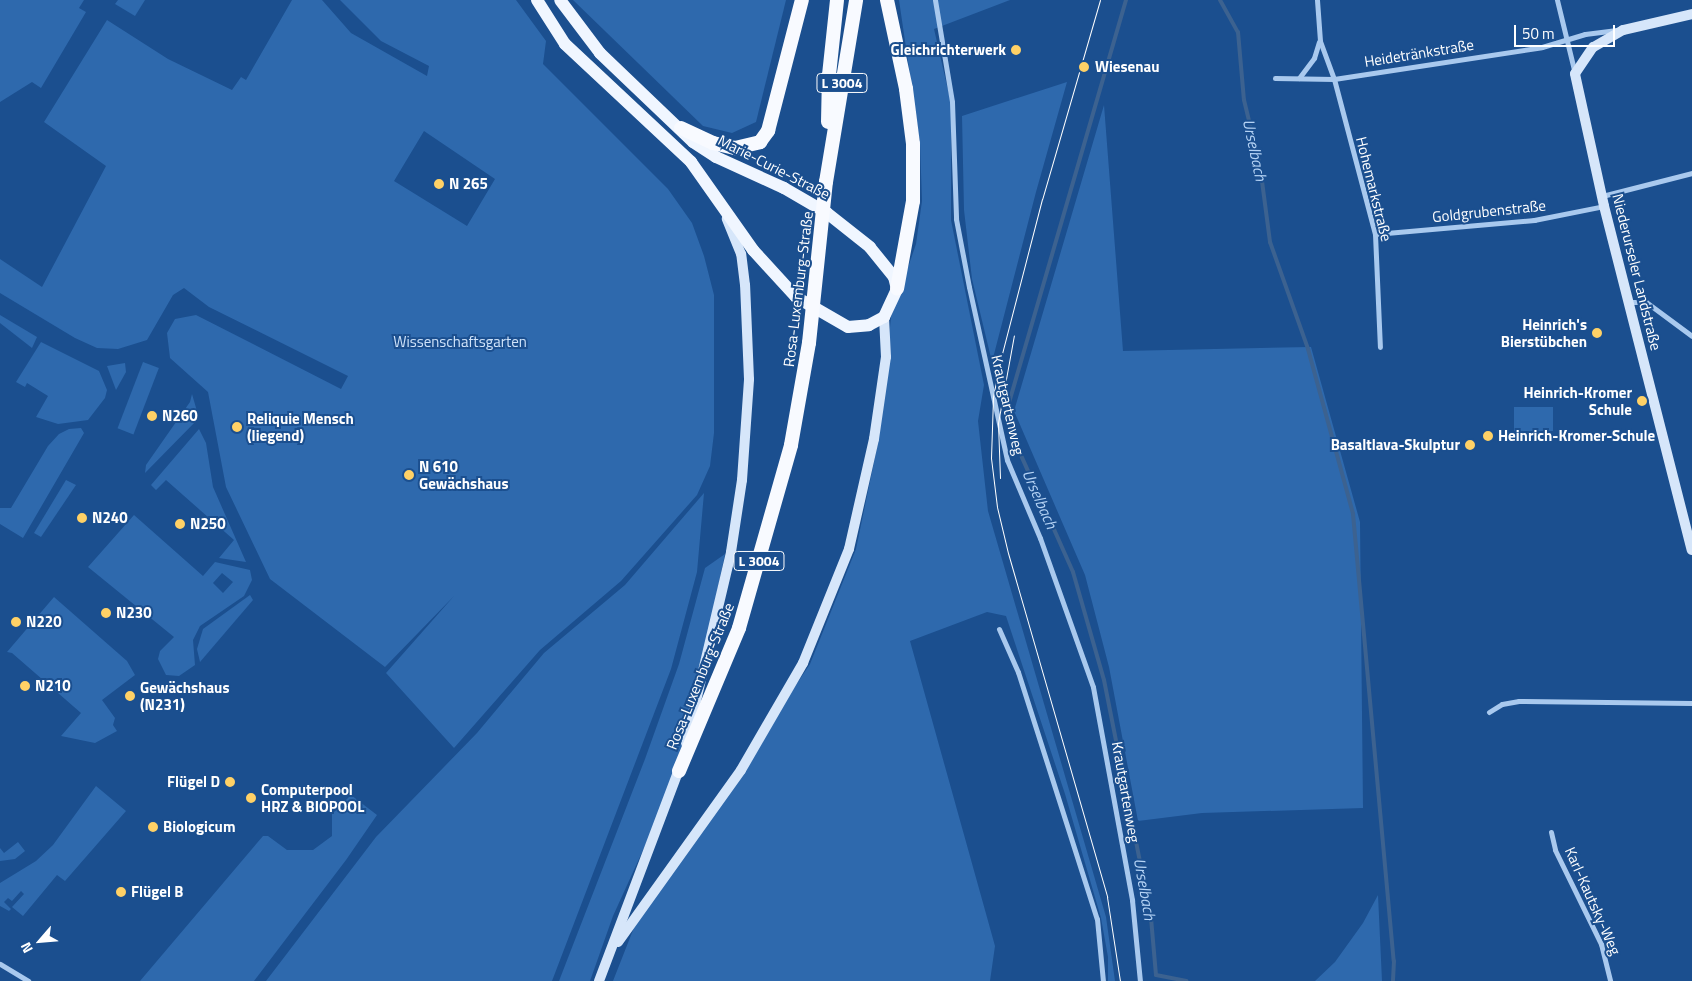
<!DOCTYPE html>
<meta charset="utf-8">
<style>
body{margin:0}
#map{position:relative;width:1692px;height:981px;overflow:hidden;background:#1b4f8f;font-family:"Titillium Web",sans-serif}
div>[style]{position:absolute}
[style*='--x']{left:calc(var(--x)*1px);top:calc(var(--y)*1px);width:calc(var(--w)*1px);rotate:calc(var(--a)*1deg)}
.green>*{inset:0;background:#2e69ad;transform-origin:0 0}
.stream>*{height:4px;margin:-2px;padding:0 2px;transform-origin:2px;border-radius:2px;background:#3c6290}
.minor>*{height:5px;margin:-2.5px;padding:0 2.5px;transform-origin:2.5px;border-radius:2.5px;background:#a9c9ee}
.secondary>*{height:10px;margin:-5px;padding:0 5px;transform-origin:5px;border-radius:5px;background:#d6e6fa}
.primary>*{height:12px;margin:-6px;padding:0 6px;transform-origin:6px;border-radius:6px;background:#f0f6ff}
.trunk>*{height:14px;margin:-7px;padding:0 7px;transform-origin:7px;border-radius:7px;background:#f8faff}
.tram>*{height:1px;margin:-0.5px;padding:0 0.5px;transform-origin:0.5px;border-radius:0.5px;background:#fff}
.trunk-bridge>*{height:14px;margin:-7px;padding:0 7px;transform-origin:7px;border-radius:7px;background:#f8faff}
.dots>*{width:14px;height:14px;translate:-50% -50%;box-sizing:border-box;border:2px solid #1b4f8f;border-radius:50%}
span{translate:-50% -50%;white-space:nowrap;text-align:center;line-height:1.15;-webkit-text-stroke:4px #1b4f8f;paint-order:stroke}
.shield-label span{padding:1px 4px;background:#1b4f8f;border:1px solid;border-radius:4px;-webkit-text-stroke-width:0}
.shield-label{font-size:14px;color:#fff;font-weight:700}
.poi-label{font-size:15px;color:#fff;font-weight:700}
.right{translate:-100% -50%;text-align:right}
.left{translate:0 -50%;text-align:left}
.street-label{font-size:15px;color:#fff}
.park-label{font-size:15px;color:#cfe3fa}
.water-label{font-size:16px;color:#b5d3f5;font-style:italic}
.north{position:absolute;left:15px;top:916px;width:50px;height:50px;-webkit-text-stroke:4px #1b4f8f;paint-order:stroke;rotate:243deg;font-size:14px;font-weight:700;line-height:20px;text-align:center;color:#fff}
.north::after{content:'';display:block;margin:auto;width:18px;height:22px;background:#fff;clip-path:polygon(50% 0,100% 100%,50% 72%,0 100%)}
.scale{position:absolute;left:1514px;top:25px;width:101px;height:22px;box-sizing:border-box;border:2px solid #fff;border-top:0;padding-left:6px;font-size:15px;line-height:18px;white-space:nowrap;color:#fff;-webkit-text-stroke:4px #1b4f8f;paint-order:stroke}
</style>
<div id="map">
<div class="green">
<div style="clip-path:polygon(0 0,84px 0,79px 8px,86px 12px,41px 88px,32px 82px,0 102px)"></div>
<div style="clip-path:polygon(118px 0,145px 0,135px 16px,115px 4px)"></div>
<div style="clip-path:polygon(evenodd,292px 0,322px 0,351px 33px,427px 76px,429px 66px,381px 41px,340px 0,516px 0,546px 41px,543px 64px,668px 189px,692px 223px,704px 256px,714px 295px,714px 433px,710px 466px,697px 495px,621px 581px,540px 650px,454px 748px,386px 673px,454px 596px,385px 667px,270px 579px,226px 487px,208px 392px,170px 358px,167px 333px,175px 319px,196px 315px,341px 389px,348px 376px,209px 307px,184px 288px,173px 295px,147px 340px,118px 349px,97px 348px,75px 338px,0 293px,0 259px,42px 287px,106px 166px,44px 122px,107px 20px,168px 59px,232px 90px,241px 77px,246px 80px,292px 0,424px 131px,495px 179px,467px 226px,394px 181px,424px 131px)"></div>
<div style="clip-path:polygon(573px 0,786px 0,756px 122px,732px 133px,703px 126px)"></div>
<div style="clip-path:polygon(899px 0,1010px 0,934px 29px,951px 103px,951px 220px,984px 385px,978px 421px,988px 511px,1106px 917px,1115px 981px,1108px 981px,1108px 957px,1101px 918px,1065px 794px,1006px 616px,987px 612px,910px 641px,995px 946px,990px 981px,613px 981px,635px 925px,810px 664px,856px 549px,879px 438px,891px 317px,916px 244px,922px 201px,920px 143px)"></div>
<div style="clip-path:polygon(1067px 82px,1036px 192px,992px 362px,972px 279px,964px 210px,962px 116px)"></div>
<div style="clip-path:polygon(1104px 105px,1123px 351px,1311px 347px,1360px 522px,1363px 808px,1202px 813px,1138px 821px,1109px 667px,1085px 575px,1014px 411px)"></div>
<div style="clip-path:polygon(0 315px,37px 337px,32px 348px,0 323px)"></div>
<div style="clip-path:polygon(41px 342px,99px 371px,107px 390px,105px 398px,88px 420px,58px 424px,36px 417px,48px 396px,27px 383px,25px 387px,16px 382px)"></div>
<div style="left:143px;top:362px;width:17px;height:71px;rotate:21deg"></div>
<div style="clip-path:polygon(125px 363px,126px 372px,116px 390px,107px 366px)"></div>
<div style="clip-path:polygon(192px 394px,199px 418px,145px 473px,146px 465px,190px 402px)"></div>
<div style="left:1553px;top:407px;width:24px;height:39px;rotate:90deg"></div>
<div style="clip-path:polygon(69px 429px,81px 428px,84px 433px,23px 538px,0 524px,0 508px,11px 508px,48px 446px,59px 434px)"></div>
<div style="clip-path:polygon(199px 429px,206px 443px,213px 487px,246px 562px,219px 558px,234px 540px,166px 480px,156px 490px,151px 485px)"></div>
<div style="clip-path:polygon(66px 480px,76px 485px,41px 537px,34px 533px)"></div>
<div style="clip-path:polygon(704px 493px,697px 572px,671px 669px,552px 981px,266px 981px,376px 837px,477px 733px,544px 653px,625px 585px)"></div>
<div style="clip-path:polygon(evenodd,134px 515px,203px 576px,215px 562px,250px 570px,252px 580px,244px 596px,200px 626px,193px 640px,195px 665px,179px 676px,166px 675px,158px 659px,160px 651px,174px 637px,88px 567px,134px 515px,222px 573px,233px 582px,223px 593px,213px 583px,222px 573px)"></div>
<div style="clip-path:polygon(725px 554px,679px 771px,613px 916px,590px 981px,559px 981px,645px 759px,679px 664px,705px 568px)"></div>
<div style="clip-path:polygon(250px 595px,253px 600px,200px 662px,197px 649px,203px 629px)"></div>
<div style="clip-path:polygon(54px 597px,127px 661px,135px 675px,102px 700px,115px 718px,113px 725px,117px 731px,95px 743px,61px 736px,81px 713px,12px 653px,7px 652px)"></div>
<div style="clip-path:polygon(96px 786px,126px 811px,65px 881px,57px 875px,23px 916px,12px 907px,24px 894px,21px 891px,12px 901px,8px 898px,4px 902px,11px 909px,9px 911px,0 906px,0 883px,36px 861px,53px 845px)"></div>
<div style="clip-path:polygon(351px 795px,377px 815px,346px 860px,254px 981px,140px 981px,263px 836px,268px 836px,287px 850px,313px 850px,332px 836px,332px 814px)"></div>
<div style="clip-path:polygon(18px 842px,25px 851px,15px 859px,0 861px,0 848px,4px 853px)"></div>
<div style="clip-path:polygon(1378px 895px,1382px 981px,1315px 981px,1335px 962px,1363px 923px)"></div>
</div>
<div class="stream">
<div style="--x:1126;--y:0;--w:422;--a:106.2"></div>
<div style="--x:1008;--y:405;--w:30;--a:82"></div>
<div style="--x:1012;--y:435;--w:150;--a:66"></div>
<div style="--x:1073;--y:572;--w:112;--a:74"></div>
<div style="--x:1104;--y:680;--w:243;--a:78.8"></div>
<div style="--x:1151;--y:918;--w:57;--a:85"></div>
<div style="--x:1156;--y:975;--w:31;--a:11"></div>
<div style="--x:1220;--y:0;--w:37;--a:61"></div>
<div style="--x:1238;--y:32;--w:68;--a:85"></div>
<div style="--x:1244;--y:100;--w:68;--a:76.4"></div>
<div style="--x:1260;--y:166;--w:77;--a:82.5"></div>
<div style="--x:1270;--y:242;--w:114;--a:70.4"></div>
<div style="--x:1308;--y:349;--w:171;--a:74.7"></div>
<div style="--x:1353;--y:514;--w:449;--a:84.8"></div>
<div style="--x:1394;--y:961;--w:20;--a:93"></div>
</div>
<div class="minor">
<div style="--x:935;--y:0;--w:103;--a:80.5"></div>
<div style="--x:952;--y:102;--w:117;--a:88"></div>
<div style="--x:956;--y:219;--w:69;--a:79.2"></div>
<div style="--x:969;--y:287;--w:177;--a:77.6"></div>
<div style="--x:1007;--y:460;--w:85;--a:67.1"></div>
<div style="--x:1040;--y:538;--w:158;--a:70.4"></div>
<div style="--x:1093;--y:687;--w:217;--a:79.6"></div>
<div style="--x:1132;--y:900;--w:81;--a:84.4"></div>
<div style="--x:1317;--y:0;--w:41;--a:85.8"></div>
<div style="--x:1320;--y:41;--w:40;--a:69.8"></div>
<div style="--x:1334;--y:79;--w:160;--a:75.2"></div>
<div style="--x:1375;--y:234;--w:113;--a:87.5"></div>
<div style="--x:1557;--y:0;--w:76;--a:76.3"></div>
<div style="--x:1275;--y:78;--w:59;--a:1"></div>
<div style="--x:1334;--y:79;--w:210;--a:-8.7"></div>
<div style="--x:1542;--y:47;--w:45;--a:-16.8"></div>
<div style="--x:1585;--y:34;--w:32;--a:-7"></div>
<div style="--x:1299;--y:78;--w:25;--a:-53"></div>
<div style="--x:1314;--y:58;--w:17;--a:-73"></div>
<div style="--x:1602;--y:196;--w:93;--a:-14.3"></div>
<div style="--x:1375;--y:234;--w:160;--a:-5"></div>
<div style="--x:1534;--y:220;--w:71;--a:-11.3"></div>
<div style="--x:1630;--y:302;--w:16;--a:0"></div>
<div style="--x:1646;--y:302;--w:57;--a:36.5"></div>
<div style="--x:999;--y:629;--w:47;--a:66.2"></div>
<div style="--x:1018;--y:672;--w:259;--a:72.3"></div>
<div style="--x:1097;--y:919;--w:62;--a:84.5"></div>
<div style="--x:1489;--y:712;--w:15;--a:-32"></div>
<div style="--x:1502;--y:704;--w:17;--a:-10"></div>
<div style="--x:1519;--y:701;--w:173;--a:0.7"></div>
<div style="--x:1551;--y:832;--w:18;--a:77"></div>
<div style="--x:1555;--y:850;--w:105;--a:63.9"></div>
<div style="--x:1601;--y:944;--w:38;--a:76"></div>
<div style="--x:0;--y:964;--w:33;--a:31"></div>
</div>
<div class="secondary">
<div style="--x:1692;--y:14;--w:71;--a:166.9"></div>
<div style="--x:1623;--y:30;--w:34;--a:150"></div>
<div style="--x:1593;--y:47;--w:32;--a:124"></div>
<div style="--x:1575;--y:74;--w:135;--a:77.6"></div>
<div style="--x:1604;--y:206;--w:355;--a:75.7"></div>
<div style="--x:686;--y:743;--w:196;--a:-76.7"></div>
<div style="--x:731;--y:552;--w:73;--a:-81.3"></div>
<div style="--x:742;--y:480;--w:101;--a:-86"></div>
<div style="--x:749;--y:379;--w:94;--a:-92.4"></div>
<div style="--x:745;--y:285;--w:31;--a:-97"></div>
<div style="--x:741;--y:254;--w:38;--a:-112"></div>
<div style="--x:618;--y:942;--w:211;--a:-54.4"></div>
<div style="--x:741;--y:770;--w:124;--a:-59.9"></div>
<div style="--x:803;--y:663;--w:123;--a:-68"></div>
<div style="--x:849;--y:549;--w:113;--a:-77.2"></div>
<div style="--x:874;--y:439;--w:83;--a:-81.7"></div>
<div style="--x:886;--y:357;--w:40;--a:-92.9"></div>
<div style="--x:599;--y:981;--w:232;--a:-69.3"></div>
</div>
<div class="primary">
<div style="--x:537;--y:0;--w:52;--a:57.5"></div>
<div style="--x:565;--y:44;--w:173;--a:43.1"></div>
<div style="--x:691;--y:162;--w:108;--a:54.8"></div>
<div style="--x:753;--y:250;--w:64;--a:47.5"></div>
<div style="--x:796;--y:297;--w:60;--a:30"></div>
<div style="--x:848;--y:327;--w:21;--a:-5"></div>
<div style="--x:869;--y:325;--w:17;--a:-28"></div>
<div style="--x:884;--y:317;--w:31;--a:-65"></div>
<div style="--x:897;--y:289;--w:12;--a:-104"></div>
<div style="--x:894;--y:277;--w:38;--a:-129"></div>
<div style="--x:870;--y:247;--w:55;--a:-141.7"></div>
<div style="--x:827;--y:213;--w:50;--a:-149.8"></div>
<div style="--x:784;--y:188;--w:75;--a:-155.5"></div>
<div style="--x:716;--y:157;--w:27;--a:-147"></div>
<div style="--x:693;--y:142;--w:129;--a:-136.3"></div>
<div style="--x:600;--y:53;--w:66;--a:-127"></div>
</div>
<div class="trunk">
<div style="--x:887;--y:0;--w:91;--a:77.9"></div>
<div style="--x:906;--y:89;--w:55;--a:82.7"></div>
<div style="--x:913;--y:144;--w:57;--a:90"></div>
<div style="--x:913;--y:201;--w:89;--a:100.3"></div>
<div style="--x:828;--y:122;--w:47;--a:-88.8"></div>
<div style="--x:829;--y:75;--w:75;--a:-83.9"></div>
<div style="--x:681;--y:128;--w:35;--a:25"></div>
<div style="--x:713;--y:143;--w:23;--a:13"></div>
<div style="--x:735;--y:148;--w:26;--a:-13"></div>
<div style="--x:760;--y:142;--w:14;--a:-54"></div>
<div style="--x:768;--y:131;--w:135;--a:-75.5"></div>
<div style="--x:826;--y:182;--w:184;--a:-80.6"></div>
<div style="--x:679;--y:771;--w:155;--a:-67.2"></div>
<div style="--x:739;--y:628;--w:190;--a:-74.1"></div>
<div style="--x:791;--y:445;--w:104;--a:-80"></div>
</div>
<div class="tram">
<div style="--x:1100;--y:0;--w:207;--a:106.2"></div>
<div style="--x:1042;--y:199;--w:167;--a:104.5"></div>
<div style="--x:1000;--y:361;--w:38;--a:101"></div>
<div style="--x:993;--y:398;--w:60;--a:91.9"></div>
<div style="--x:991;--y:458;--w:49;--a:83"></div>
<div style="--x:997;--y:507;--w:47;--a:76.6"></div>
<div style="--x:1008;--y:553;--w:358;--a:73.9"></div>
<div style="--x:1107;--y:897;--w:85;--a:81.2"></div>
<div style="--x:1000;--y:478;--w:55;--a:-92.1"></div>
<div style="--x:998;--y:423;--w:89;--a:-79.7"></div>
</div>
<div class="trunk-bridge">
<div style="--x:809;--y:343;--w:162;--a:-84"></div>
</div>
<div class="dots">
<div style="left:1016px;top:50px;background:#ffd166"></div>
<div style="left:1084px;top:67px;background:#ffd166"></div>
<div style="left:439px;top:184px;background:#ffd166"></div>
<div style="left:1597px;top:333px;background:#ffd166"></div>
<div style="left:1642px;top:401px;background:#ffd166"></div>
<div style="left:152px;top:416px;background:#ffd166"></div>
<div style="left:237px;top:427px;background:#ffd166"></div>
<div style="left:1488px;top:436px;background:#ffd166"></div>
<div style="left:1470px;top:445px;background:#ffd166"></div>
<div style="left:409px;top:475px;background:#ffd166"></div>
<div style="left:82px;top:518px;background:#ffd166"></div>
<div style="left:180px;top:524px;background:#ffd166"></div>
<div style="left:106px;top:613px;background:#ffd166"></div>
<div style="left:16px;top:622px;background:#ffd166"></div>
<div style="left:25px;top:686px;background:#ffd166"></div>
<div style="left:130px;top:696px;background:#ffd166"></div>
<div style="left:230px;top:782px;background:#ffd166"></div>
<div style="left:251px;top:798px;background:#ffd166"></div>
<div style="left:153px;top:827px;background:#ffd166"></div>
<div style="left:121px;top:892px;background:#ffd166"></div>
</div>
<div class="shield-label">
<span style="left:842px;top:83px">L 3004</span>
<span style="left:759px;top:561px">L 3004</span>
</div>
<div class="poi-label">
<span class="right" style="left:1006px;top:50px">Gleichrichterwerk</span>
<span class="left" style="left:1095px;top:67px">Wiesenau</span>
<span class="left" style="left:449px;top:184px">N 265</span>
<span class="right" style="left:1587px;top:333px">Heinrich's<br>Bierstübchen</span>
<span class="right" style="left:1632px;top:401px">Heinrich-Kromer<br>Schule</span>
<span class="left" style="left:162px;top:416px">N260</span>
<span class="left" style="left:247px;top:427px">Reliquie Mensch<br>(liegend)</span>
<span class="left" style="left:1498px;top:436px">Heinrich-Kromer-Schule</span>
<span class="right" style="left:1460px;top:445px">Basaltlava-Skulptur</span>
<span class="left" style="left:419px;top:475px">N 610<br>Gewächshaus</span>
<span class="left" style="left:92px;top:518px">N240</span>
<span class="left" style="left:190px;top:524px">N250</span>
<span class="left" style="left:116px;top:613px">N230</span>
<span class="left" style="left:26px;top:622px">N220</span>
<span class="left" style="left:35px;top:686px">N210</span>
<span class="left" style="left:140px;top:696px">Gewächshaus<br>(N231)</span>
<span class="right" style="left:220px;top:782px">Flügel D</span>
<span class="left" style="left:261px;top:798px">Computerpool<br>HRZ &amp; BIOPOOL</span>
<span class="left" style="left:163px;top:827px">Biologicum</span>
<span class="left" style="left:131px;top:892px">Flügel B</span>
</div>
<div class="street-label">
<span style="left:1419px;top:53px;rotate:-9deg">Heidetränkstraße</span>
<span style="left:774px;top:167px;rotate:27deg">Marie-Curie-Straße</span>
<span style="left:1374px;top:189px;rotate:76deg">Hohemarkstraße</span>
<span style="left:1489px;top:211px;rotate:-6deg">Goldgrubenstraße</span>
<span style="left:1637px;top:272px;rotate:76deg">Niederurseler Landstraße</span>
<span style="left:798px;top:289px;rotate:-83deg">Rosa-Luxemburg-Straße</span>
<span style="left:1008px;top:405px;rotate:77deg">Krautgartenweg</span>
<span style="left:700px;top:676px;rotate:-68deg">Rosa-Luxemburg-Straße</span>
<span style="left:1126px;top:792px;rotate:80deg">Krautgartenweg</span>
<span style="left:1593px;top:901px;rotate:66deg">Karl-Kautsky-Weg</span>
</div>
<div class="park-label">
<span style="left:460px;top:342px">Wissenschaftsgarten</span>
</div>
<div class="water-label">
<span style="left:1255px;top:150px;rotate:78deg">Urselbach</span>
<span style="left:1040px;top:499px;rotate:66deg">Urselbach</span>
<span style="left:1145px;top:889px;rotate:80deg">Urselbach</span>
</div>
<div class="north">N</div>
<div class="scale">50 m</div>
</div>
